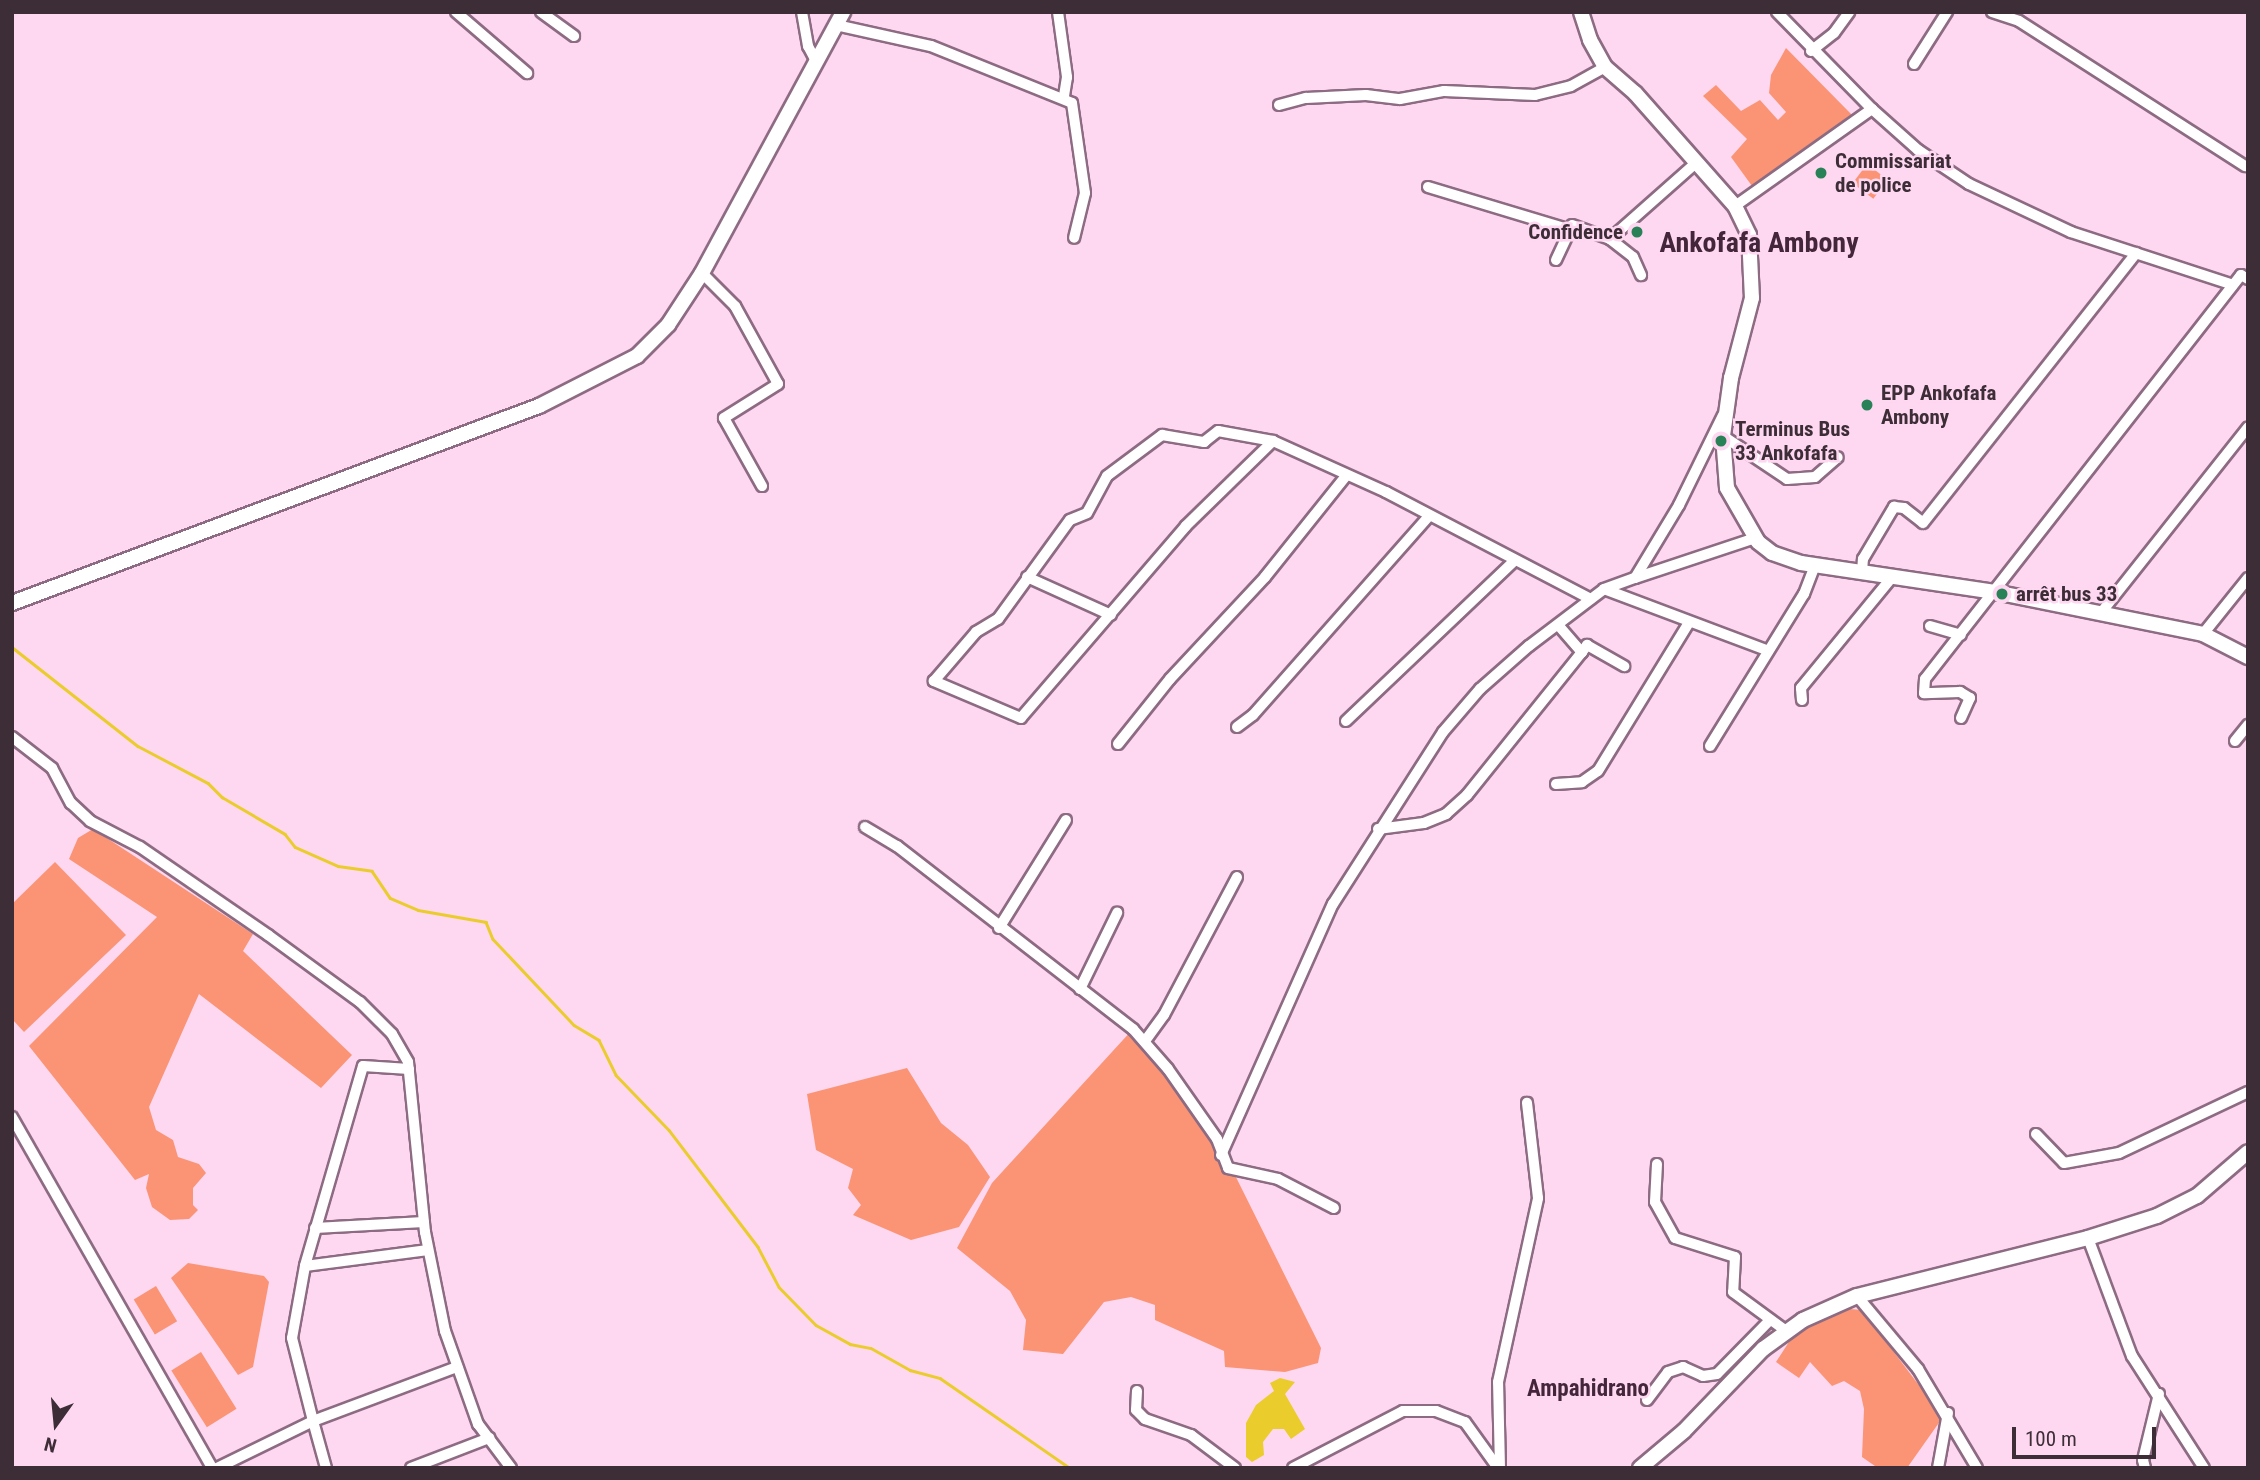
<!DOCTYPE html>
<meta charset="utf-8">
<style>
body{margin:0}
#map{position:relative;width:2260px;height:1480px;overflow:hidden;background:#fed7f1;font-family:"Roboto Condensed",sans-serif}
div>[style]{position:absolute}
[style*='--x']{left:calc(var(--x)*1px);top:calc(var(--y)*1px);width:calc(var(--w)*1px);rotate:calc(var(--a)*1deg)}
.green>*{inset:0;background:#fa9474;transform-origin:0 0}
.water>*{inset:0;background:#eacd2d}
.stream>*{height:2.5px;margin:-1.25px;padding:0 1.25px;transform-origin:1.25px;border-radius:1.25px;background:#eacd2d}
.roads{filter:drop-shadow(2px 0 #8d6b82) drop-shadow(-2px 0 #8d6b82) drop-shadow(0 2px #8d6b82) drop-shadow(0 -2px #8d6b82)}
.minor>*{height:10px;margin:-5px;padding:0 5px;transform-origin:5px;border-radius:5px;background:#fff}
.tertiary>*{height:14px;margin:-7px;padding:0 7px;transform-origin:7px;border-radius:7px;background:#fff}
.dots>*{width:19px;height:19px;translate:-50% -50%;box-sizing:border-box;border:4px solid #fed7f1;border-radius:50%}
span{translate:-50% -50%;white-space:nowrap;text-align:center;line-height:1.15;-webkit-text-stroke:5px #fed7f1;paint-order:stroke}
.poi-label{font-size:21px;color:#3c2d37;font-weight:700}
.left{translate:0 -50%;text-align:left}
.right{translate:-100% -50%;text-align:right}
.neighbourhood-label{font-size:23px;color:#43263a;font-weight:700}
.district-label{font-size:28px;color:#43263a;font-weight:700}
.frame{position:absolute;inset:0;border:14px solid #3c2d37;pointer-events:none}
.north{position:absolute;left:21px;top:1389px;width:70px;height:70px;-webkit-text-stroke:5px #fed7f1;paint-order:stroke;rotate:195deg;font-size:19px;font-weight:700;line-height:28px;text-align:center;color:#3c2d37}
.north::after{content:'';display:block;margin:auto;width:24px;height:32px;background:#3c2d37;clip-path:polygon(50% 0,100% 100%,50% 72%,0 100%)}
.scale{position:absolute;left:2012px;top:1427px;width:144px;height:32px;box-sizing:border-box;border:4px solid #3c2d37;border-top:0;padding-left:9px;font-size:21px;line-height:24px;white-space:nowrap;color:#3c2d37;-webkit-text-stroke:5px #fed7f1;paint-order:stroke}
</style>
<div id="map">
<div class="green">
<div style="clip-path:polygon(1786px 48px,1854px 117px,1752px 186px,1731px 157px,1747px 139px,1703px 96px,1716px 85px,1741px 111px,1760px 100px,1778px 120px,1786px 112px,1769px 93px,1771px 75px)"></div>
<div style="left:1867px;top:164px;width:26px;height:24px;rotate:37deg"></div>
<div style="clip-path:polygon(93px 829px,253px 934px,243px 951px,352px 1055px,321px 1088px,199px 994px,149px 1107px,156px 1130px,173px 1140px,178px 1157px,199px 1164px,206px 1173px,193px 1188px,193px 1205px,198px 1210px,189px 1219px,170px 1220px,152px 1207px,146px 1188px,149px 1174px,135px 1180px,29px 1046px,157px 917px,69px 859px,78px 838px)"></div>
<div style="clip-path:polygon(55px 862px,126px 935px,24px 1032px,12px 1019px,12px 904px)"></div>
<div style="clip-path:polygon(1133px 1029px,1217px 1139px,1321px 1348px,1318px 1363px,1285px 1372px,1225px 1367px,1224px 1351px,1155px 1320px,1155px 1305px,1131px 1297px,1104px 1302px,1063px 1354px,1023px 1350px,1026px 1320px,1010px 1291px,957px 1248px,992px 1183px)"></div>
<div style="clip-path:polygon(907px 1068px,941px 1123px,968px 1145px,990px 1177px,959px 1227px,911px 1240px,853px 1215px,861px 1205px,848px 1188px,853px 1169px,816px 1150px,807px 1094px)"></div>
<div style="clip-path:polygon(188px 1263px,264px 1276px,269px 1282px,253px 1367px,238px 1375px,171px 1278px)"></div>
<div style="left:156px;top:1286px;width:41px;height:26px;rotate:59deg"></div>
<div style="clip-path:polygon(1850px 1309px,1862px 1310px,1943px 1417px,1907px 1468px,1875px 1466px,1862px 1457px,1864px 1409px,1860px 1391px,1844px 1381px,1832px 1386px,1810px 1362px,1799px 1378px,1776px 1362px,1794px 1334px,1811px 1320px)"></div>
<div style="left:201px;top:1352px;width:67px;height:35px;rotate:58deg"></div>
</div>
<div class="water">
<div style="clip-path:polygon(1280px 1378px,1295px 1382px,1285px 1394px,1305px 1429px,1291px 1439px,1284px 1429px,1273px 1429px,1263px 1442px,1264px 1455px,1252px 1462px,1246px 1457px,1246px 1423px,1256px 1405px,1274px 1391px,1270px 1383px)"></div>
</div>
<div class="stream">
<div style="--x:12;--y:647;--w:160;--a:38.2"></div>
<div style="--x:138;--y:746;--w:79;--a:27.9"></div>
<div style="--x:208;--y:783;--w:20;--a:45"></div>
<div style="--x:222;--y:797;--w:73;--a:30.4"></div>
<div style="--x:285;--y:834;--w:16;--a:52"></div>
<div style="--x:295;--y:847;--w:47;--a:23.8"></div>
<div style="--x:338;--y:866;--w:34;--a:8"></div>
<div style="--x:372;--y:871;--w:32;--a:56"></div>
<div style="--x:390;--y:898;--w:30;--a:23"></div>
<div style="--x:418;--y:910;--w:69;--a:10"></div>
<div style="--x:486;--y:922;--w:18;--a:68"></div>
<div style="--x:493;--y:939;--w:118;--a:46.7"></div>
<div style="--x:574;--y:1025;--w:29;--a:31"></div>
<div style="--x:599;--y:1040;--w:39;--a:64"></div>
<div style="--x:616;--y:1075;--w:76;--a:46.1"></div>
<div style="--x:669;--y:1130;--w:147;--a:52.7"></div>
<div style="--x:758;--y:1247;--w:45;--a:62.3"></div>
<div style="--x:779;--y:1287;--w:53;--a:45.8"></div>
<div style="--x:816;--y:1325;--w:39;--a:29"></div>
<div style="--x:850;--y:1344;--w:21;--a:11"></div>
<div style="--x:871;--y:1348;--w:45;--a:29.4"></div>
<div style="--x:910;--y:1370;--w:31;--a:15"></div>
<div style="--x:940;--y:1378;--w:158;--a:34.7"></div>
</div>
<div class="roads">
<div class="minor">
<div style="--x:456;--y:12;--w:94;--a:40.7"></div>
<div style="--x:541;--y:12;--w:41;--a:36"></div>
<div style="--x:802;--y:12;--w:35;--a:80"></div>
<div style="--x:808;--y:46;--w:15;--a:62"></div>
<div style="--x:1058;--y:12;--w:66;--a:82.1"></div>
<div style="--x:1067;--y:77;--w:20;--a:99"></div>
<div style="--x:1777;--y:12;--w:136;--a:45.6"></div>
<div style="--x:1872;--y:109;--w:62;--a:41.7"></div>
<div style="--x:1918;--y:150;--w:61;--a:33.7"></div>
<div style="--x:1969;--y:184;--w:113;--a:25.2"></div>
<div style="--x:2071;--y:232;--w:170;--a:18.1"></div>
<div style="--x:1992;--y:12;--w:28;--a:18"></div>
<div style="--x:2019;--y:21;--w:269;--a:32.7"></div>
<div style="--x:836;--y:25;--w:97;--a:12.5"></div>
<div style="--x:931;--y:46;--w:152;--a:22"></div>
<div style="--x:1072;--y:103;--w:91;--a:81.8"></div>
<div style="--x:1085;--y:193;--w:46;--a:103.7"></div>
<div style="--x:1811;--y:51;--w:29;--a:-38"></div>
<div style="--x:1834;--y:33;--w:26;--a:-54"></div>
<div style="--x:1914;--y:64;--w:62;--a:-57.6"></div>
<div style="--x:1279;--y:105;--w:28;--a:-15"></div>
<div style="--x:1306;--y:98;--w:60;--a:-2.9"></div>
<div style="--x:1366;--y:95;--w:34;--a:7"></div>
<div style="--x:1400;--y:99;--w:45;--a:-10.3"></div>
<div style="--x:1444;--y:91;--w:91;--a:2.5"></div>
<div style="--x:1535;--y:95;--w:37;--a:-14"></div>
<div style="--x:1571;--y:86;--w:39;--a:-29"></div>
<div style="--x:1428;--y:187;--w:145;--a:16.8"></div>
<div style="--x:1735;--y:206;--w:168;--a:-35.3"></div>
<div style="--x:1610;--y:239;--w:29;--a:38"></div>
<div style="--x:1633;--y:257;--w:20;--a:66"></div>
<div style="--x:1556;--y:260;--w:38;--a:-65"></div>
<div style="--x:1572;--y:225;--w:40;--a:20.2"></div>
<div style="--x:1610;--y:239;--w:115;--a:-41.5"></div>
<div style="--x:702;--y:273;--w:47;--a:45"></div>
<div style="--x:735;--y:306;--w:89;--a:61.1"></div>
<div style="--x:778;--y:384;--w:64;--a:147.8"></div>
<div style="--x:724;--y:418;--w:78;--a:60.8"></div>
<div style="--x:1723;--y:436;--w:77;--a:33.9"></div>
<div style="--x:1787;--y:479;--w:28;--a:-4"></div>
<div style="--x:1815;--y:477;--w:30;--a:-41"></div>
<div style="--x:1273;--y:441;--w:122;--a:135.7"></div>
<div style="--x:1186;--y:526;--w:253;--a:130.7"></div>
<div style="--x:1021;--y:718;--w:95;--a:-157"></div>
<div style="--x:934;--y:681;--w:65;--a:-49.4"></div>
<div style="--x:976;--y:632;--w:26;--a:-31"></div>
<div style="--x:998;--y:619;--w:122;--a:-54"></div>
<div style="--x:1070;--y:520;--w:18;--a:-22"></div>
<div style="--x:1087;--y:513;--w:42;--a:-61.6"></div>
<div style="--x:1107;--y:476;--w:69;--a:-36.7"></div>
<div style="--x:1162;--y:435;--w:43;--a:9.5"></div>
<div style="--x:1204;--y:442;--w:18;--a:-38"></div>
<div style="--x:1218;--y:431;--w:56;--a:10.3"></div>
<div style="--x:1273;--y:441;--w:124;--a:24.3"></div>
<div style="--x:1386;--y:492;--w:231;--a:27.6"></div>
<div style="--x:1862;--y:572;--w:13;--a:-86"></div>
<div style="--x:1863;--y:559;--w:61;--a:-59.2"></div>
<div style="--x:1894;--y:507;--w:10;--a:6"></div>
<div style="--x:1904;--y:508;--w:24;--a:38"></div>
<div style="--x:1923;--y:523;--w:344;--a:-51.7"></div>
<div style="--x:1027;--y:577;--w:92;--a:24.3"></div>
<div style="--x:1635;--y:578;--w:126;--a:-18.4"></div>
<div style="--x:1604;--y:589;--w:173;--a:20.6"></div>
<div style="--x:2100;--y:614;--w:238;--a:-51.6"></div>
<div style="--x:1559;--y:626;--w:35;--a:49"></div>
<div style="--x:1582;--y:652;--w:9;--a:-54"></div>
<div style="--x:1587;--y:645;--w:43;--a:29.6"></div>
<div style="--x:1930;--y:626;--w:32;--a:16"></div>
<div style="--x:2203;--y:634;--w:72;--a:-51.2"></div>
<div style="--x:1802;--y:700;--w:12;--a:-95"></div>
<div style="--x:1801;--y:688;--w:145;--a:-50.6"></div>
<div style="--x:1961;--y:718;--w:22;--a:-66"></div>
<div style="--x:1970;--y:698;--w:12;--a:-149"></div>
<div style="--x:1960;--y:692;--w:36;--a:178"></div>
<div style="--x:1924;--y:693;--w:14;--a:-86"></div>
<div style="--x:1925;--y:679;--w:513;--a:-51.97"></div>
<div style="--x:2241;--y:275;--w:8;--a:30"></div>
<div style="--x:1346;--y:721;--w:232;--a:-43.6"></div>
<div style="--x:1237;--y:727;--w:20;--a:-37"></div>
<div style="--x:1253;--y:715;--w:264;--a:-48.5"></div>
<div style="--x:12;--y:737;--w:51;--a:37.8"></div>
<div style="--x:52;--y:768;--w:40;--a:62"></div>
<div style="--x:71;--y:803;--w:26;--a:43"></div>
<div style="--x:90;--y:821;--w:56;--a:27.5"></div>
<div style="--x:140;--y:847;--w:155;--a:34.5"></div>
<div style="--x:268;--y:935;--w:114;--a:36.1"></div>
<div style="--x:360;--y:1002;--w:45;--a:45"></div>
<div style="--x:392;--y:1034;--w:32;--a:60"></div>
<div style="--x:408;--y:1062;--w:171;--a:84.3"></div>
<div style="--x:425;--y:1232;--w:101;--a:78.6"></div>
<div style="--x:445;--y:1331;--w:99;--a:70.5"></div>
<div style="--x:478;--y:1424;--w:55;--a:53.1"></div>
<div style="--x:2235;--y:741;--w:21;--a:-51"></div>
<div style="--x:1118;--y:744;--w:83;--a:-51.3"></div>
<div style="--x:1170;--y:679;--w:139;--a:-47"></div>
<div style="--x:1265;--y:577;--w:129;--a:-51.3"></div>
<div style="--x:1710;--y:746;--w:179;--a:-58.3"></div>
<div style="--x:1804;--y:594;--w:31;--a:-69"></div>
<div style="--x:1556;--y:784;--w:26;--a:-4"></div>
<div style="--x:1582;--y:782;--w:19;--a:-35"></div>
<div style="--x:1598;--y:771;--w:172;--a:-58.5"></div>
<div style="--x:865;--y:827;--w:37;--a:31"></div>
<div style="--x:897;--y:846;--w:299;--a:37.8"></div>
<div style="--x:1133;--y:1029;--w:53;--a:48.8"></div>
<div style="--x:1168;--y:1069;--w:85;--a:55"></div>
<div style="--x:1217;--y:1139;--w:31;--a:69"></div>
<div style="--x:1228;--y:1168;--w:51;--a:12.4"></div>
<div style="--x:1278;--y:1179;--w:63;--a:27.4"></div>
<div style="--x:1378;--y:829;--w:46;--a:-7.4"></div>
<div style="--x:1424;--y:823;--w:24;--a:-22"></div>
<div style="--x:1446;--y:814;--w:28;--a:-42"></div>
<div style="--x:1467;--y:795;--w:184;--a:-51.2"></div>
<div style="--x:999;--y:928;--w:127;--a:-58.2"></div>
<div style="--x:1080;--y:989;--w:85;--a:-64"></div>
<div style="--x:1145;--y:1041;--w:32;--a:-54"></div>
<div style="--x:1164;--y:1015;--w:156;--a:-62.1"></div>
<div style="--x:409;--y:1069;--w:46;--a:-176.3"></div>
<div style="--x:363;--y:1066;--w:208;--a:106.2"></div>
<div style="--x:305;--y:1266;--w:124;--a:-7.4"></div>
<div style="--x:12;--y:1117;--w:404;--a:60.3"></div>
<div style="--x:2036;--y:1134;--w:40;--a:46"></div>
<div style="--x:2064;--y:1163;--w:56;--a:-10.3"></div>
<div style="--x:2119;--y:1153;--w:143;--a:-25.3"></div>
<div style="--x:1221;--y:1155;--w:275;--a:-66"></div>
<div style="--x:1333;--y:904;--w:204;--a:-57.4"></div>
<div style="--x:1443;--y:732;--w:57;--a:-49.3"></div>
<div style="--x:1480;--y:689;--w:65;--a:-41.3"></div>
<div style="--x:1529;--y:646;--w:94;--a:-37.2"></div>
<div style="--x:1604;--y:589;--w:33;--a:-20"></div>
<div style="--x:1635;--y:578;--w:85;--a:-58.9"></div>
<div style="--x:1679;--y:505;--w:100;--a:-63.9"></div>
<div style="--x:1657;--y:1164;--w:38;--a:93"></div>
<div style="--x:1655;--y:1202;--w:41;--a:60.9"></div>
<div style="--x:1675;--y:1238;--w:63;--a:17.6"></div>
<div style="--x:1735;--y:1257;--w:35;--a:93"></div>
<div style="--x:1733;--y:1292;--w:66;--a:36.3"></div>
<div style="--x:315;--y:1228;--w:109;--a:-3.2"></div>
<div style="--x:2088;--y:1238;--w:126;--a:69.6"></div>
<div style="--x:2132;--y:1356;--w:133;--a:57.3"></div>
<div style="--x:305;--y:1266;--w:73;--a:100.2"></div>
<div style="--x:292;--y:1338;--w:86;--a:75.8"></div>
<div style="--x:313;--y:1421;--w:154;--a:-20.6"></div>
<div style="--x:1857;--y:1296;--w:95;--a:50.1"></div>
<div style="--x:1918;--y:1369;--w:115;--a:59.2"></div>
<div style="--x:1137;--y:1391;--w:19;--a:93"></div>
<div style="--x:1136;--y:1410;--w:13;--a:45"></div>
<div style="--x:1145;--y:1419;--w:49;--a:19.2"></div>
<div style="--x:1191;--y:1435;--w:55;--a:36.9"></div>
<div style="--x:1647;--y:1400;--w:35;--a:-53"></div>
<div style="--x:1668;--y:1372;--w:16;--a:-18"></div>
<div style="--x:1683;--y:1367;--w:22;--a:24"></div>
<div style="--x:1703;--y:1376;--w:14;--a:-8"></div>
<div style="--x:1717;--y:1374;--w:76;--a:-45.5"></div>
<div style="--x:217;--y:1468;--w:107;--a:-26.1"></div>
<div style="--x:313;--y:1421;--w:49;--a:74.5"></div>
<div style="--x:411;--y:1468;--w:84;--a:-21"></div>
<div style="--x:1293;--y:1468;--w:124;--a:-27.4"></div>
<div style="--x:1403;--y:1411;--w:33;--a:0"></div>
<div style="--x:1436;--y:1411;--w:31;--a:21"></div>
<div style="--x:1465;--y:1422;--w:57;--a:54.3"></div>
<div style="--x:1500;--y:1468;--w:86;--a:-91.3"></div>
<div style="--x:1498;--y:1382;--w:188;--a:-77.7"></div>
<div style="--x:1538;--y:1198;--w:96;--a:-96.6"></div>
<div style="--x:1938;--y:1468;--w:56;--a:-79.7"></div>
<div style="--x:2145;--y:1468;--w:8;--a:-104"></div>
<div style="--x:2143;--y:1460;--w:68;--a:-76.4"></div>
</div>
<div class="tertiary">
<div style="--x:1581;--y:12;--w:29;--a:72"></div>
<div style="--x:1590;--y:40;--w:31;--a:61"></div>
<div style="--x:1605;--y:67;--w:40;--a:41"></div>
<div style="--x:1635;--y:93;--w:151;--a:48.5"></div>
<div style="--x:1735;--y:206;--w:32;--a:64"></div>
<div style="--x:1749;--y:235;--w:63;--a:87.3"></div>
<div style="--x:1752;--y:298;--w:83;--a:104.7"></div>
<div style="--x:1731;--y:378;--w:59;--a:97.9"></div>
<div style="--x:1723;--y:436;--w:52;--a:85.6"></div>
<div style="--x:1727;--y:488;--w:62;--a:60.1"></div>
<div style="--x:1758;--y:542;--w:18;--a:38"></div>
<div style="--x:1772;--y:553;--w:31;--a:19"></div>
<div style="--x:1801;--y:563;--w:196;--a:8.5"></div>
<div style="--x:1995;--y:592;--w:212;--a:11.4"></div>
<div style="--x:2203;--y:634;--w:51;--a:27.1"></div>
<div style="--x:12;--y:603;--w:563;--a:-20.5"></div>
<div style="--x:539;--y:406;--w:110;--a:-27"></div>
<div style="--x:637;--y:356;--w:44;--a:-45"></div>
<div style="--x:668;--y:325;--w:62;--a:-56.8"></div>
<div style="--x:702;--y:273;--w:297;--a:-61.6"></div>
<div style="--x:1640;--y:1468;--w:57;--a:-40.1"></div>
<div style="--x:1684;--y:1431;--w:114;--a:-46.1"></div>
<div style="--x:1763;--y:1349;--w:49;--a:-35.9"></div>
<div style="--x:1803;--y:1320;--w:59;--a:-24"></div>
<div style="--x:1857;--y:1296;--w:238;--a:-14.1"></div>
<div style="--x:2088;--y:1238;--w:72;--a:-17.7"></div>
<div style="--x:2157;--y:1216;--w:45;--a:-26.6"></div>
<div style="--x:2197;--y:1196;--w:67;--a:-40.8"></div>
</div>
</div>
<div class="dots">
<div style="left:1821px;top:173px;background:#298257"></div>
<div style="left:1637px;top:232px;background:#298257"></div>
<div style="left:1867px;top:405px;background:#298257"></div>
<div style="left:1721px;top:441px;background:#298257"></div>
<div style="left:2002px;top:594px;background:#298257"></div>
</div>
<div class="poi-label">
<span class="left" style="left:1835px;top:173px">Commissariat<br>de police</span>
<span class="right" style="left:1623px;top:232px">Confidence</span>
<span class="left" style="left:1881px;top:405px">EPP Ankofafa<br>Ambony</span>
<span class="left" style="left:1735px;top:441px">Terminus Bus<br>33 Ankofafa</span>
<span class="left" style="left:2016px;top:594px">arrêt bus 33</span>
</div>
<div class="neighbourhood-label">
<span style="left:1588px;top:1389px">Ampahidrano</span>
</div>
<div class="district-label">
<span style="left:1759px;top:243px">Ankofafa Ambony</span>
</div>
<div class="frame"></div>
<div class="north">N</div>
<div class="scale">100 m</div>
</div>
